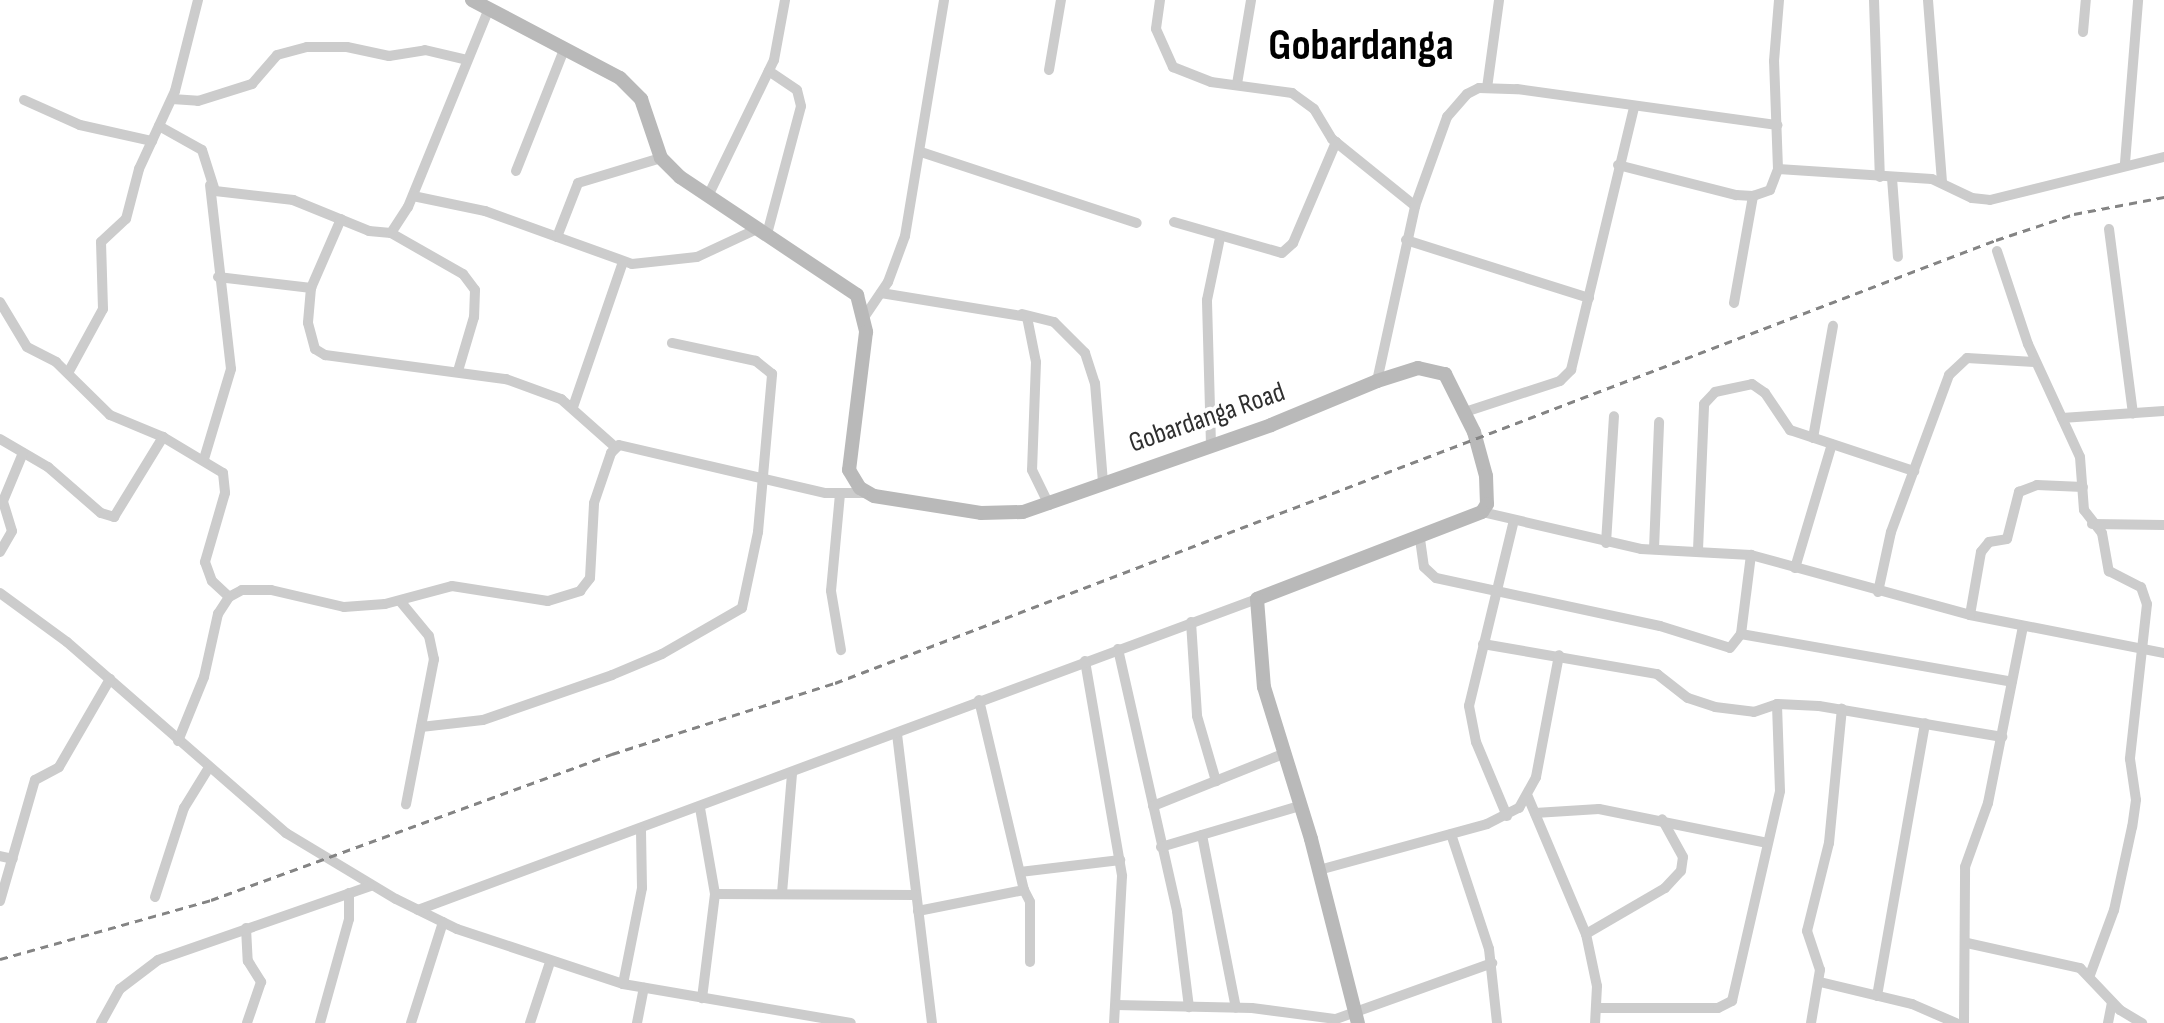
<!DOCTYPE html>
<style>
body{margin:0}
#map{position:relative;width:2164px;height:1023px;overflow:hidden;background:#fff;font-family:"Sofia Sans Condensed",sans-serif}
div>[style]{position:absolute}
[style*='--x']{left:calc(var(--x)*1px);top:calc(var(--y)*1px);width:calc(var(--w)*1px);rotate:calc(var(--a)*1deg)}
.street>*{height:10px;margin:-5px;padding:0 5px;transform-origin:5px;border-radius:5px;background:#ccc}
.secondary>*{height:14px;margin:-7px;padding:0 7px;transform-origin:7px;border-radius:7px;background:#b9b9b9}
.rail>*{height:3px;margin-top:-1.5px;transform-origin:0;background:repeating-linear-gradient(90deg,#848484 0 8px,transparent 0 14px)}
span{translate:-50% -50%;white-space:nowrap;text-align:center;line-height:1.15;-webkit-text-stroke:8px #fff;paint-order:stroke}
.street-label{font-size:28px;color:#2f2f2f}
.town-label{font-size:44px;color:#000;font-weight:700}
</style>
<div id="map">
<div class="street">
<div style="--x:1160;--y:0;--w:29;--a:98"></div>
<div style="--x:1156;--y:29;--w:42;--a:65.9"></div>
<div style="--x:1173;--y:67;--w:41;--a:21.5"></div>
<div style="--x:1211;--y:82;--w:82;--a:7.7"></div>
<div style="--x:1292;--y:93;--w:27;--a:36"></div>
<div style="--x:1314;--y:109;--w:35;--a:59"></div>
<div style="--x:1332;--y:139;--w:107;--a:38.9"></div>
<div style="--x:1874;--y:0;--w:177;--a:88.1"></div>
<div style="--x:1928;--y:0;--w:182;--a:85.6"></div>
<div style="--x:2083;--y:32;--w:32;--a:-85"></div>
<div style="--x:1049;--y:70;--w:71;--a:-80.3"></div>
<div style="--x:1237;--y:84;--w:85;--a:-80.5"></div>
<div style="--x:1487;--y:88;--w:89;--a:-82.2"></div>
<div style="--x:172;--y:99;--w:26;--a:4"></div>
<div style="--x:198;--y:101;--w:57;--a:-17.5"></div>
<div style="--x:252;--y:84;--w:38;--a:-49"></div>
<div style="--x:277;--y:55;--w:31;--a:-15"></div>
<div style="--x:307;--y:47;--w:40;--a:0"></div>
<div style="--x:347;--y:47;--w:43;--a:12.1"></div>
<div style="--x:389;--y:56;--w:36;--a:-9"></div>
<div style="--x:425;--y:50;--w:43;--a:13.4"></div>
<div style="--x:24;--y:100;--w:61;--a:24.1"></div>
<div style="--x:80;--y:125;--w:74;--a:12.5"></div>
<div style="--x:159;--y:126;--w:49;--a:29.2"></div>
<div style="--x:202;--y:150;--w:43;--a:72.4"></div>
<div style="--x:215;--y:191;--w:79;--a:6.6"></div>
<div style="--x:293;--y:200;--w:82;--a:22.2"></div>
<div style="--x:369;--y:231;--w:22;--a:5"></div>
<div style="--x:391;--y:233;--w:31;--a:-57"></div>
<div style="--x:408;--y:207;--w:212;--a:-67.8"></div>
<div style="--x:921;--y:152;--w:227;--a:18.2"></div>
<div style="--x:2125;--y:163;--w:164;--a:-85.4"></div>
<div style="--x:1618;--y:165;--w:122;--a:14.3"></div>
<div style="--x:1736;--y:195;--w:17;--a:3"></div>
<div style="--x:1753;--y:196;--w:18;--a:-19"></div>
<div style="--x:1770;--y:190;--w:22;--a:-69"></div>
<div style="--x:1778;--y:169;--w:108;--a:-92.1"></div>
<div style="--x:1774;--y:61;--w:61;--a:-85.3"></div>
<div style="--x:1778;--y:169;--w:154;--a:3.7"></div>
<div style="--x:1932;--y:179;--w:44;--a:25.4"></div>
<div style="--x:1972;--y:198;--w:18;--a:6"></div>
<div style="--x:1990;--y:200;--w:179;--a:-13.9"></div>
<div style="--x:516;--y:171;--w:130;--a:-68.4"></div>
<div style="--x:1892;--y:178;--w:79;--a:85.7"></div>
<div style="--x:413;--y:196;--w:74;--a:11.8"></div>
<div style="--x:485;--y:211;--w:156;--a:19.8"></div>
<div style="--x:632;--y:264;--w:65;--a:-6.1"></div>
<div style="--x:697;--y:257;--w:68;--a:-25.1"></div>
<div style="--x:708;--y:196;--w:151;--a:-64.1"></div>
<div style="--x:774;--y:60;--w:61;--a:-79.6"></div>
<div style="--x:341;--y:219;--w:75;--a:113.5"></div>
<div style="--x:311;--y:288;--w:35;--a:95"></div>
<div style="--x:308;--y:323;--w:27;--a:75"></div>
<div style="--x:315;--y:349;--w:12;--a:31"></div>
<div style="--x:325;--y:355;--w:183;--a:7.6"></div>
<div style="--x:506;--y:379;--w:59;--a:20"></div>
<div style="--x:561;--y:399;--w:72;--a:41.6"></div>
<div style="--x:1174;--y:222;--w:112;--a:16"></div>
<div style="--x:1282;--y:253;--w:15;--a:-42"></div>
<div style="--x:1293;--y:243;--w:110;--a:-66.9"></div>
<div style="--x:2109;--y:229;--w:186;--a:82.6"></div>
<div style="--x:391;--y:233;--w:83;--a:29.7"></div>
<div style="--x:463;--y:274;--w:20;--a:53"></div>
<div style="--x:475;--y:290;--w:27;--a:92"></div>
<div style="--x:474;--y:317;--w:56;--a:106.5"></div>
<div style="--x:767;--y:234;--w:132;--a:-75.1"></div>
<div style="--x:801;--y:106;--w:16;--a:-104"></div>
<div style="--x:797;--y:90;--w:34;--a:-146"></div>
<div style="--x:557;--y:237;--w:58;--a:-68.7"></div>
<div style="--x:578;--y:183;--w:87;--a:-16.8"></div>
<div style="--x:1406;--y:240;--w:192;--a:17.6"></div>
<div style="--x:1997;--y:251;--w:98;--a:71.6"></div>
<div style="--x:2028;--y:344;--w:124;--a:65.3"></div>
<div style="--x:2080;--y:457;--w:53;--a:85.7"></div>
<div style="--x:2084;--y:510;--w:29;--a:52"></div>
<div style="--x:2102;--y:533;--w:39;--a:80"></div>
<div style="--x:2109;--y:571;--w:36;--a:27"></div>
<div style="--x:2141;--y:587;--w:18;--a:71"></div>
<div style="--x:2147;--y:604;--w:156;--a:96.3"></div>
<div style="--x:2130;--y:759;--w:41;--a:81.7"></div>
<div style="--x:2136;--y:800;--w:27;--a:98"></div>
<div style="--x:2132;--y:827;--w:85;--a:102.2"></div>
<div style="--x:2114;--y:910;--w:69;--a:110.3"></div>
<div style="--x:218;--y:277;--w:94;--a:6.7"></div>
<div style="--x:881;--y:293;--w:148;--a:9.3"></div>
<div style="--x:1027;--y:317;--w:46;--a:78.7"></div>
<div style="--x:1036;--y:362;--w:108;--a:92.1"></div>
<div style="--x:1032;--y:470;--w:39;--a:64"></div>
<div style="--x:0;--y:302;--w:52;--a:59"></div>
<div style="--x:27;--y:347;--w:33;--a:27"></div>
<div style="--x:56;--y:362;--w:76;--a:44.5"></div>
<div style="--x:110;--y:415;--w:57;--a:22.5"></div>
<div style="--x:163;--y:437;--w:70;--a:31"></div>
<div style="--x:223;--y:473;--w:20;--a:84"></div>
<div style="--x:225;--y:493;--w:72;--a:106.2"></div>
<div style="--x:205;--y:562;--w:20;--a:70"></div>
<div style="--x:212;--y:581;--w:23;--a:43"></div>
<div style="--x:1734;--y:303;--w:109;--a:-79.9"></div>
<div style="--x:1022;--y:314;--w:33;--a:14"></div>
<div style="--x:1054;--y:322;--w:44;--a:45"></div>
<div style="--x:1085;--y:353;--w:32;--a:72"></div>
<div style="--x:1095;--y:383;--w:100;--a:85.4"></div>
<div style="--x:865;--y:316;--w:41;--a:-55.9"></div>
<div style="--x:888;--y:282;--w:49;--a:-69.7"></div>
<div style="--x:905;--y:236;--w:239;--a:-80.6"></div>
<div style="--x:68;--y:373;--w:73;--a:-61.3"></div>
<div style="--x:103;--y:309;--w:67;--a:-91.7"></div>
<div style="--x:101;--y:242;--w:34;--a:-43"></div>
<div style="--x:126;--y:219;--w:52;--a:-75.4"></div>
<div style="--x:139;--y:169;--w:86;--a:-65.2"></div>
<div style="--x:175;--y:91;--w:94;--a:-75.8"></div>
<div style="--x:1377;--y:381;--w:179;--a:-77.7"></div>
<div style="--x:1415;--y:206;--w:95;--a:-70.2"></div>
<div style="--x:1447;--y:117;--w:30;--a:-49"></div>
<div style="--x:1467;--y:94;--w:13;--a:-27"></div>
<div style="--x:1479;--y:88;--w:38;--a:2"></div>
<div style="--x:1517;--y:89;--w:263;--a:7.9"></div>
<div style="--x:573;--y:407;--w:153;--a:-71"></div>
<div style="--x:1465;--y:412;--w:100;--a:-18.1"></div>
<div style="--x:1560;--y:381;--w:16;--a:-45"></div>
<div style="--x:1571;--y:370;--w:269;--a:-76.5"></div>
<div style="--x:2062;--y:418;--w:102;--a:-3.9"></div>
<div style="--x:1813;--y:438;--w:114;--a:-79.9"></div>
<div style="--x:0;--y:439;--w:56;--a:30.3"></div>
<div style="--x:48;--y:467;--w:70;--a:41"></div>
<div style="--x:101;--y:513;--w:14;--a:17"></div>
<div style="--x:114;--y:517;--w:94;--a:-58.5"></div>
<div style="--x:1211;--y:445;--w:145;--a:-91.6"></div>
<div style="--x:1207;--y:300;--w:63;--a:-78.2"></div>
<div style="--x:204;--y:459;--w:94;--a:-73.3"></div>
<div style="--x:231;--y:369;--w:185;--a:-96.5"></div>
<div style="--x:840;--y:494;--w:97;--a:95.3"></div>
<div style="--x:831;--y:591;--w:60;--a:80.4"></div>
<div style="--x:1482;--y:512;--w:163;--a:13.1"></div>
<div style="--x:1641;--y:549;--w:110;--a:3.1"></div>
<div style="--x:1751;--y:555;--w:227;--a:15.3"></div>
<div style="--x:1970;--y:615;--w:198;--a:11.1"></div>
<div style="--x:2092;--y:524;--w:72;--a:0.8"></div>
<div style="--x:1420;--y:539;--w:28;--a:82"></div>
<div style="--x:1424;--y:567;--w:16;--a:43"></div>
<div style="--x:1436;--y:578;--w:229;--a:12.1"></div>
<div style="--x:1660;--y:626;--w:73;--a:17.4"></div>
<div style="--x:1730;--y:648;--w:18;--a:-52"></div>
<div style="--x:1741;--y:634;--w:80;--a:-82.8"></div>
<div style="--x:1606;--y:543;--w:127;--a:-86.4"></div>
<div style="--x:1654;--y:549;--w:127;--a:-87.7"></div>
<div style="--x:1698;--y:550;--w:146;--a:-87.6"></div>
<div style="--x:1704;--y:404;--w:16;--a:-47"></div>
<div style="--x:1715;--y:392;--w:38;--a:-12"></div>
<div style="--x:1752;--y:384;--w:16;--a:35"></div>
<div style="--x:1765;--y:393;--w:45;--a:56"></div>
<div style="--x:1790;--y:430;--w:131;--a:18.3"></div>
<div style="--x:0;--y:552;--w:24;--a:-60"></div>
<div style="--x:12;--y:531;--w:31;--a:-107"></div>
<div style="--x:3;--y:501;--w:52;--a:-67.4"></div>
<div style="--x:1795;--y:568;--w:129;--a:-73.4"></div>
<div style="--x:1878;--y:592;--w:61;--a:-77.8"></div>
<div style="--x:1891;--y:532;--w:167;--a:-69.7"></div>
<div style="--x:1949;--y:375;--w:25;--a:-43"></div>
<div style="--x:1967;--y:358;--w:68;--a:3.4"></div>
<div style="--x:0;--y:593;--w:83;--a:36.2"></div>
<div style="--x:67;--y:642;--w:291;--a:41.1"></div>
<div style="--x:286;--y:833;--w:128;--a:31"></div>
<div style="--x:396;--y:899;--w:68;--a:26.2"></div>
<div style="--x:457;--y:929;--w:175;--a:18.3"></div>
<div style="--x:623;--y:984;--w:231;--a:9.7"></div>
<div style="--x:400;--y:601;--w:45;--a:50.4"></div>
<div style="--x:429;--y:636;--w:24;--a:78"></div>
<div style="--x:434;--y:659;--w:148;--a:100.9"></div>
<div style="--x:1970;--y:615;--w:64;--a:-80.1"></div>
<div style="--x:1981;--y:552;--w:13;--a:-51"></div>
<div style="--x:1989;--y:542;--w:18;--a:-9"></div>
<div style="--x:2007;--y:539;--w:49;--a:-75.7"></div>
<div style="--x:2019;--y:492;--w:19;--a:-21"></div>
<div style="--x:2037;--y:485;--w:46;--a:2.5"></div>
<div style="--x:1191;--y:622;--w:94;--a:86.3"></div>
<div style="--x:1197;--y:716;--w:68;--a:73.7"></div>
<div style="--x:1741;--y:634;--w:275;--a:10"></div>
<div style="--x:1483;--y:644;--w:177;--a:9.8"></div>
<div style="--x:1657;--y:674;--w:39;--a:38"></div>
<div style="--x:1688;--y:698;--w:28;--a:18"></div>
<div style="--x:1715;--y:707;--w:39;--a:7"></div>
<div style="--x:1754;--y:712;--w:24;--a:-19"></div>
<div style="--x:1777;--y:704;--w:42;--a:2.7"></div>
<div style="--x:1819;--y:706;--w:186;--a:9.6"></div>
<div style="--x:1118;--y:649;--w:269;--a:77.3"></div>
<div style="--x:1177;--y:911;--w:97;--a:82.9"></div>
<div style="--x:1085;--y:661;--w:218;--a:80.2"></div>
<div style="--x:1122;--y:876;--w:147;--a:93.1"></div>
<div style="--x:979;--y:700;--w:195;--a:76.7"></div>
<div style="--x:421;--y:727;--w:62;--a:-6.4"></div>
<div style="--x:483;--y:720;--w:137;--a:-19.2"></div>
<div style="--x:612;--y:675;--w:54;--a:-22.8"></div>
<div style="--x:662;--y:654;--w:92;--a:-29.9"></div>
<div style="--x:742;--y:608;--w:78;--a:-78.1"></div>
<div style="--x:758;--y:532;--w:159;--a:-84.9"></div>
<div style="--x:772;--y:374;--w:21;--a:-141"></div>
<div style="--x:756;--y:361;--w:86;--a:-167.9"></div>
<div style="--x:897;--y:734;--w:291;--a:83.1"></div>
<div style="--x:178;--y:741;--w:69;--a:-67.9"></div>
<div style="--x:204;--y:677;--w:65;--a:-77.5"></div>
<div style="--x:218;--y:614;--w:20;--a:-57"></div>
<div style="--x:229;--y:597;--w:15;--a:-28"></div>
<div style="--x:242;--y:590;--w:29;--a:0"></div>
<div style="--x:271;--y:590;--w:75;--a:13.1"></div>
<div style="--x:344;--y:607;--w:41;--a:-4.2"></div>
<div style="--x:385;--y:604;--w:69;--a:-15"></div>
<div style="--x:452;--y:586;--w:97;--a:8.9"></div>
<div style="--x:548;--y:601;--w:34;--a:-17"></div>
<div style="--x:580;--y:591;--w:16;--a:-52"></div>
<div style="--x:590;--y:578;--w:75;--a:-86.9"></div>
<div style="--x:594;--y:503;--w:53;--a:-71.2"></div>
<div style="--x:611;--y:453;--w:11;--a:-45"></div>
<div style="--x:619;--y:445;--w:212;--a:13.1"></div>
<div style="--x:826;--y:493;--w:40;--a:0"></div>
<div style="--x:1528;--y:797;--w:149;--a:67.1"></div>
<div style="--x:1586;--y:934;--w:53;--a:78.1"></div>
<div style="--x:1597;--y:986;--w:37;--a:93"></div>
<div style="--x:1153;--y:806;--w:140;--a:-21.8"></div>
<div style="--x:700;--y:808;--w:87;--a:80.1"></div>
<div style="--x:715;--y:894;--w:105;--a:97.1"></div>
<div style="--x:1535;--y:813;--w:64;--a:-3.6"></div>
<div style="--x:1599;--y:809;--w:172;--a:11.4"></div>
<div style="--x:1507;--y:816;--w:80;--a:-112.7"></div>
<div style="--x:1476;--y:742;--w:37;--a:-101"></div>
<div style="--x:1469;--y:706;--w:191;--a:-76.4"></div>
<div style="--x:1451;--y:834;--w:121;--a:71.7"></div>
<div style="--x:1489;--y:949;--w:74;--a:83.8"></div>
<div style="--x:1202;--y:835;--w:176;--a:78.9"></div>
<div style="--x:1161;--y:847;--w:144;--a:-16.5"></div>
<div style="--x:0;--y:856;--w:13;--a:13"></div>
<div style="--x:1319;--y:870;--w:174;--a:-15.3"></div>
<div style="--x:1487;--y:824;--w:36;--a:-27"></div>
<div style="--x:1519;--y:808;--w:35;--a:-61"></div>
<div style="--x:1536;--y:777;--w:124;--a:-79.3"></div>
<div style="--x:1020;--y:872;--w:101;--a:-6.8"></div>
<div style="--x:782;--y:893;--w:120;--a:-85.2"></div>
<div style="--x:715;--y:894;--w:201;--a:0.3"></div>
<div style="--x:155;--y:897;--w:94;--a:-72"></div>
<div style="--x:184;--y:808;--w:46;--a:-58.4"></div>
<div style="--x:0;--y:901;--w:126;--a:-73.9"></div>
<div style="--x:35;--y:780;--w:27;--a:-28"></div>
<div style="--x:59;--y:767;--w:102;--a:-59.9"></div>
<div style="--x:418;--y:910;--w:895;--a:-20.34"></div>
<div style="--x:918;--y:911;--w:108;--a:-11.2"></div>
<div style="--x:1024;--y:890;--w:13;--a:63"></div>
<div style="--x:1030;--y:902;--w:60;--a:90"></div>
<div style="--x:246;--y:928;--w:33;--a:87"></div>
<div style="--x:248;--y:961;--w:25;--a:58"></div>
<div style="--x:261;--y:982;--w:43;--a:108.9"></div>
<div style="--x:1586;--y:934;--w:91;--a:-30.2"></div>
<div style="--x:1665;--y:888;--w:23;--a:-47"></div>
<div style="--x:1681;--y:871;--w:14;--a:-82"></div>
<div style="--x:1683;--y:857;--w:43;--a:-118.9"></div>
<div style="--x:1967;--y:943;--w:116;--a:12.5"></div>
<div style="--x:2080;--y:968;--w:58;--a:46.4"></div>
<div style="--x:2120;--y:1010;--w:26;--a:31"></div>
<div style="--x:1820;--y:982;--w:95;--a:13.4"></div>
<div style="--x:1912;--y:1004;--w:48;--a:23.4"></div>
<div style="--x:623;--y:984;--w:98;--a:-78.8"></div>
<div style="--x:642;--y:888;--w:57;--a:-91"></div>
<div style="--x:1877;--y:996;--w:277;--a:-80"></div>
<div style="--x:1116;--y:1005;--w:136;--a:1.3"></div>
<div style="--x:1252;--y:1008;--w:85;--a:7.5"></div>
<div style="--x:1336;--y:1019;--w:166;--a:-19.7"></div>
<div style="--x:1597;--y:1008;--w:121;--a:0"></div>
<div style="--x:1718;--y:1008;--w:16;--a:-27"></div>
<div style="--x:1732;--y:1001;--w:215;--a:-77.1"></div>
<div style="--x:1780;--y:791;--w:87;--a:-92"></div>
<div style="--x:101;--y:1023;--w:39;--a:-61"></div>
<div style="--x:120;--y:989;--w:48;--a:-37.3"></div>
<div style="--x:158;--y:960;--w:225;--a:-19.2"></div>
<div style="--x:320;--y:1023;--w:108;--a:-74.4"></div>
<div style="--x:349;--y:919;--w:26;--a:-90"></div>
<div style="--x:411;--y:1023;--w:106;--a:-72.4"></div>
<div style="--x:530;--y:1023;--w:64;--a:-71.8"></div>
<div style="--x:637;--y:1023;--w:36;--a:-79"></div>
<div style="--x:1811;--y:1023;--w:54;--a:-80.4"></div>
<div style="--x:1820;--y:970;--w:41;--a:-108.4"></div>
<div style="--x:1807;--y:931;--w:91;--a:-76"></div>
<div style="--x:1829;--y:843;--w:135;--a:-84.5"></div>
<div style="--x:1964;--y:1023;--w:156;--a:-89.6"></div>
<div style="--x:1965;--y:867;--w:68;--a:-70.2"></div>
<div style="--x:1988;--y:803;--w:180;--a:-78.8"></div>
<div style="--x:2108;--y:1023;--w:21;--a:-79"></div>
</div>
<div class="secondary">
<div style="--x:472;--y:0;--w:167;--a:27.8"></div>
<div style="--x:620;--y:78;--w:30;--a:45"></div>
<div style="--x:641;--y:99;--w:62;--a:71.3"></div>
<div style="--x:661;--y:158;--w:27;--a:45"></div>
<div style="--x:680;--y:177;--w:213;--a:33.7"></div>
<div style="--x:857;--y:295;--w:38;--a:76"></div>
<div style="--x:866;--y:332;--w:139;--a:97"></div>
<div style="--x:849;--y:470;--w:21;--a:59"></div>
<div style="--x:860;--y:488;--w:16;--a:30"></div>
<div style="--x:874;--y:496;--w:108;--a:9"></div>
<div style="--x:981;--y:513;--w:42;--a:-1.4"></div>
<div style="--x:1023;--y:512;--w:263;--a:-19.3"></div>
<div style="--x:1271;--y:425;--w:115;--a:-22.5"></div>
<div style="--x:1377;--y:381;--w:43;--a:-17.6"></div>
<div style="--x:1418;--y:368;--w:28;--a:13"></div>
<div style="--x:1445;--y:374;--w:65;--a:63.4"></div>
<div style="--x:1474;--y:432;--w:46;--a:74.7"></div>
<div style="--x:1486;--y:476;--w:28;--a:88"></div>
<div style="--x:1487;--y:504;--w:9;--a:122"></div>
<div style="--x:1482;--y:512;--w:241;--a:158.9"></div>
<div style="--x:1257;--y:599;--w:88;--a:85.5"></div>
<div style="--x:1264;--y:687;--w:159;--a:72.8"></div>
<div style="--x:1311;--y:839;--w:190;--a:75.7"></div>
</div>
<div class="rail">
<div style="--x:0;--y:959;--w:219;--a:-15.6"></div>
<div style="--x:211;--y:900;--w:427;--a:-20"></div>
<div style="--x:612;--y:754;--w:234;--a:-17.7"></div>
<div style="--x:835;--y:683;--w:1243;--a:-20.89"></div>
<div style="--x:1996;--y:240;--w:82;--a:-18.4"></div>
<div style="--x:2074;--y:214;--w:92;--a:-10.7"></div>
</div>
<div class="street-label">
<span style="left:1207px;top:418px;rotate:-19deg">Gobardanga Road</span>
</div>
<div class="town-label">
<span style="left:1361px;top:46px">Gobardanga</span>
</div>
</div>
